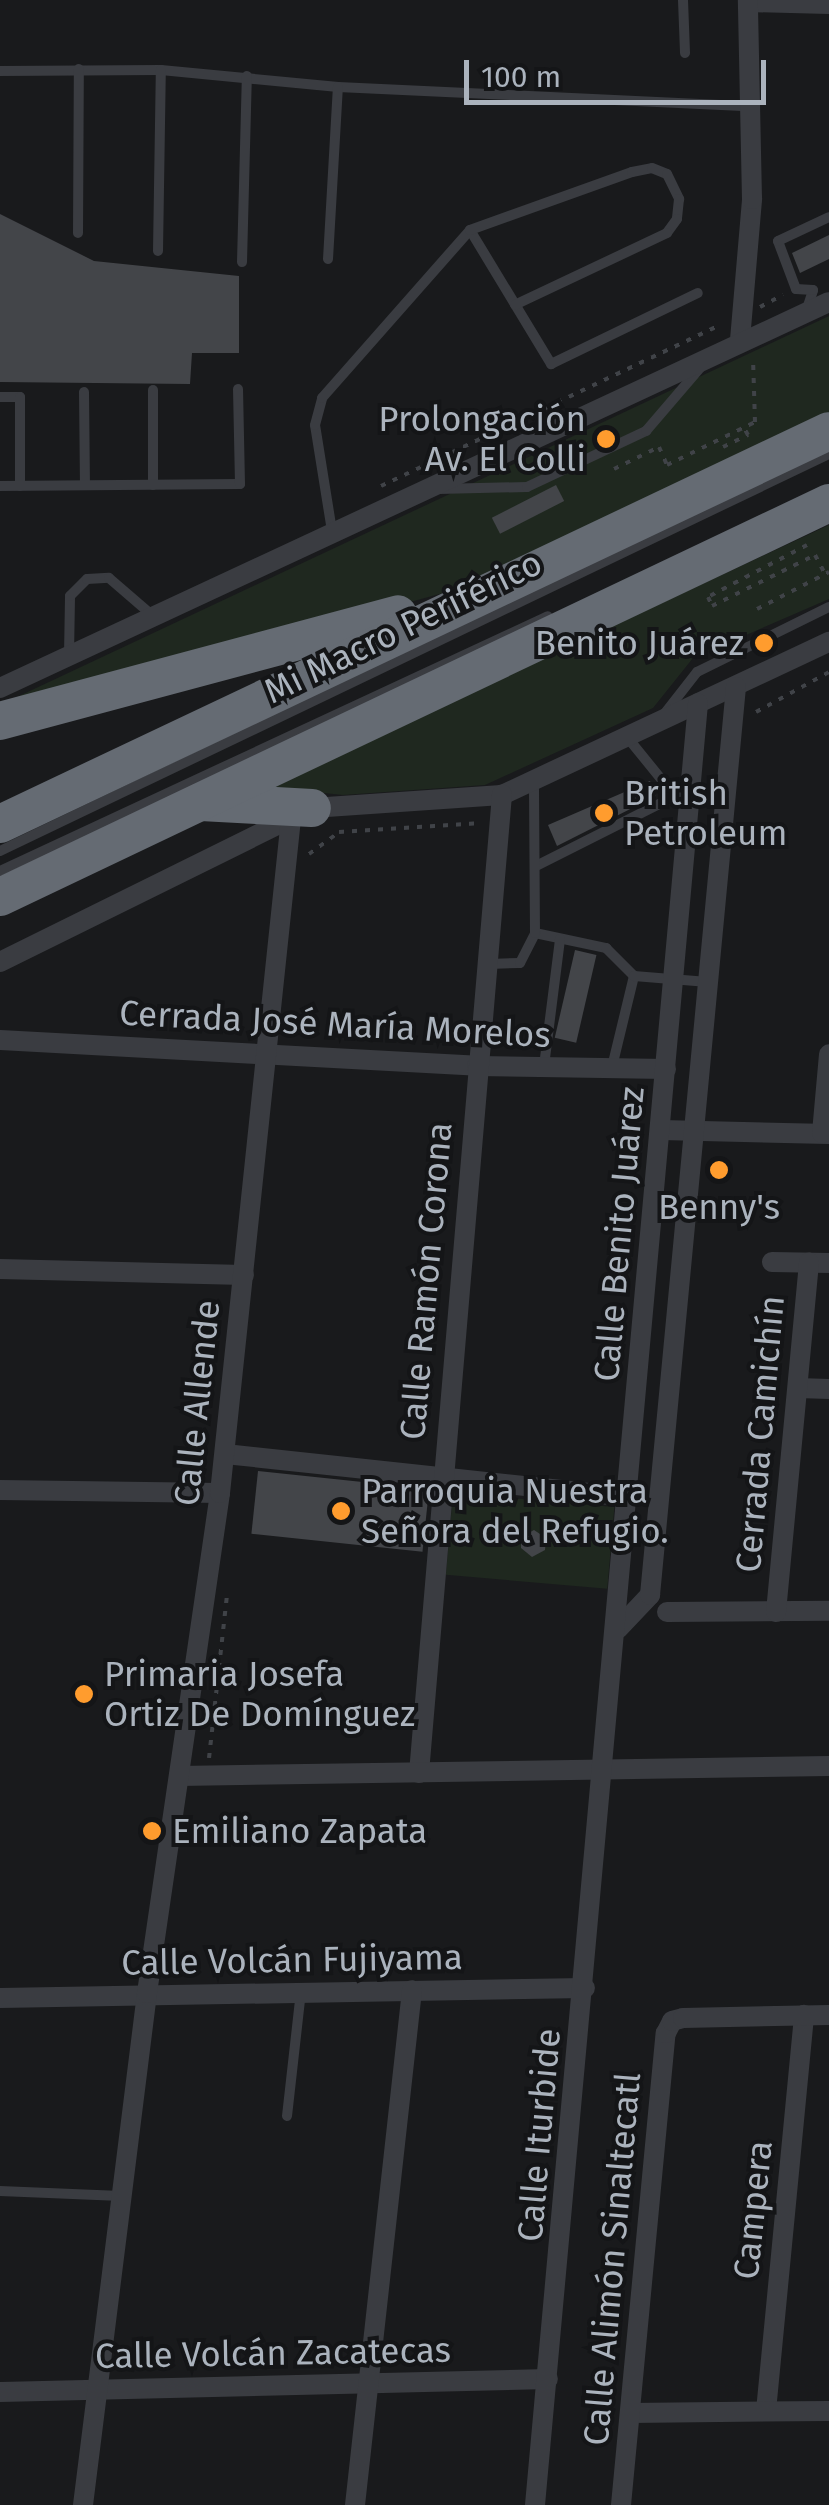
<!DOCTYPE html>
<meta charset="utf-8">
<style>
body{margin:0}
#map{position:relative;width:829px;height:2505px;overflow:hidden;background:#191a1c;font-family:"Fira Sans",sans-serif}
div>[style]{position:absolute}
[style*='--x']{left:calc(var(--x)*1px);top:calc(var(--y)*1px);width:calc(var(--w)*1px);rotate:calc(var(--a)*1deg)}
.green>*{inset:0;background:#1f281f;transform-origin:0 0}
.building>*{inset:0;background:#434549;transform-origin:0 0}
.path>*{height:4px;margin-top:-2px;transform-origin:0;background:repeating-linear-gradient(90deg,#404348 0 5px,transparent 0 13px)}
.lane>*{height:10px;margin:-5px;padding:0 5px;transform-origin:5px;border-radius:5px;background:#3a3c41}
.street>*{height:20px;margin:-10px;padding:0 10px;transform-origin:10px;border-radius:10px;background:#3a3c41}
.highway>*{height:38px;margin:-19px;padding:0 19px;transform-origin:19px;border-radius:19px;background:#656b73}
.dots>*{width:28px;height:28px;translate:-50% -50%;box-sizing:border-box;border:5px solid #141517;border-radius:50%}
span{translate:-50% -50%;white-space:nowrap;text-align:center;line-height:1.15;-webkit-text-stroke:8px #141517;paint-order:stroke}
.poi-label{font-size:35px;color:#abb3bd}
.right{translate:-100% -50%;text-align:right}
.left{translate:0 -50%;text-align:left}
.street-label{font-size:35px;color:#abb3bd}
.scale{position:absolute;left:464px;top:60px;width:302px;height:45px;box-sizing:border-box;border:5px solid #abb3bd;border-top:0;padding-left:12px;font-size:30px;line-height:35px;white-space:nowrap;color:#abb3bd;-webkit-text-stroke:8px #141517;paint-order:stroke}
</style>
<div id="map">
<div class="green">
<div style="clip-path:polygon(829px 316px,829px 416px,465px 587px,0 714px,0 705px)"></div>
<div style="clip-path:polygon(829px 525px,829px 599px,693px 658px,653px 708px,485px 785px,343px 795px,267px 787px)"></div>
<div style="left:453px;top:1493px;width:162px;height:82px;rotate:5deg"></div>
</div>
<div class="building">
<div style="clip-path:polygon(0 214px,94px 261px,239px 276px,239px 353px,192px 353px,190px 384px,0 382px)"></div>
<div style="clip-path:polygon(829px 235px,829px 259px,800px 273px,792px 253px)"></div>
<div style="left:556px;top:485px;width:18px;height:72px;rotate:63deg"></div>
<div style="clip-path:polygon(650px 781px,656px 796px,557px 846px,548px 825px)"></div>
<div style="left:575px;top:950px;width:22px;height:90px;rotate:13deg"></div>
<div style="left:258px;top:1471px;width:172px;height:63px;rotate:6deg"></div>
<div style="clip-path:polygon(534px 1530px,546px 1538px,545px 1550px,532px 1557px,521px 1548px,521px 1537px)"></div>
</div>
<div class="path">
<div style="--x:760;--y:307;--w:26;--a:-28"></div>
<div style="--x:723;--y:447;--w:28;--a:-26"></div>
<div style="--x:748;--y:435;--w:8;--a:-120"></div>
<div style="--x:552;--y:457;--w:33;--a:-27"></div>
<div style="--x:614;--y:469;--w:50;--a:-26.1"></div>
<div style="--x:659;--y:447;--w:20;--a:66"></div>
<div style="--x:667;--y:465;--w:98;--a:-26"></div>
<div style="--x:755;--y:422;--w:63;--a:-91.8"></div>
<div style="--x:381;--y:486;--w:375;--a:-25.4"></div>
<div style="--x:807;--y:545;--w:112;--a:152.3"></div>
<div style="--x:708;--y:597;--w:10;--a:66"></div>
<div style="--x:712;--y:606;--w:115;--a:-26.3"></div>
<div style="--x:815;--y:555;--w:21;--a:62"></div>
<div style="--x:757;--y:609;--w:81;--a:-27.2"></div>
<div style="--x:756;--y:712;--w:83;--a:-28.7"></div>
<div style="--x:309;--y:854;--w:37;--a:-36"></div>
<div style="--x:339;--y:832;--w:143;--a:-3.6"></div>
<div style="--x:209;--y:1758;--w:165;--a:-83.7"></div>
</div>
<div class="lane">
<div style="--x:683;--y:0;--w:53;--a:87.8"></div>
<div style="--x:0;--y:71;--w:161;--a:-0.4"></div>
<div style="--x:161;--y:70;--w:178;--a:5.5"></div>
<div style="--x:338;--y:87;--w:410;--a:2.7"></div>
<div style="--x:470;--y:230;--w:157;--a:58.8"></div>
<div style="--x:551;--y:364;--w:163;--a:-25.8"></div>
<div style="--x:78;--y:233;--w:164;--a:-89.7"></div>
<div style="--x:158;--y:251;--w:181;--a:-89.1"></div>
<div style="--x:328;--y:259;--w:172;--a:-86.7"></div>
<div style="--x:242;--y:262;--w:186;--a:-88.5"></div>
<div style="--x:806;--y:312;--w:23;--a:-72"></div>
<div style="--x:813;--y:290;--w:17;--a:-177"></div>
<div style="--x:796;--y:289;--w:51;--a:-110.6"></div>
<div style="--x:778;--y:241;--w:56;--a:-25.2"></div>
<div style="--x:153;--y:390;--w:95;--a:90"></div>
<div style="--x:84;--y:392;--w:93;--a:89.4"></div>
<div style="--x:0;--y:397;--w:20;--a:0"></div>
<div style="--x:20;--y:397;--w:89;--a:90"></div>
<div style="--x:0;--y:486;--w:240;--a:-0.5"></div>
<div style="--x:240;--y:484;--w:95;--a:-91.2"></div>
<div style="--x:438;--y:489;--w:89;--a:-1.3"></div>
<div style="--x:527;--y:487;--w:132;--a:-25.2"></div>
<div style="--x:646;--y:431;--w:83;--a:-49.4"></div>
<div style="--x:332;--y:531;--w:107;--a:-99.1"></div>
<div style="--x:315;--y:425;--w:28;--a:-75"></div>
<div style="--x:322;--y:398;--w:224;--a:-48.6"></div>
<div style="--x:470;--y:230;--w:172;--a:-19.7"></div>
<div style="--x:632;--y:172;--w:20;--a:-11"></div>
<div style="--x:652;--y:168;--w:16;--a:22"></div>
<div style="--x:667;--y:174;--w:28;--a:64"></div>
<div style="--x:679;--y:199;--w:20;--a:96"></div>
<div style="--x:677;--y:219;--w:17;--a:126"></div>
<div style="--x:667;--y:233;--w:168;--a:154.7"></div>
<div style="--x:69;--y:655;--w:59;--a:-89"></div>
<div style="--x:70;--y:596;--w:24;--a:-45"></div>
<div style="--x:87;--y:579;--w:22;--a:-3"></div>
<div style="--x:109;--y:578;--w:57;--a:40.7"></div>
<div style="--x:665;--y:713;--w:52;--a:-52"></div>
<div style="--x:697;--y:672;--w:147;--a:-26.2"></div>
<div style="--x:627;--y:737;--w:76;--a:50.9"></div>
<div style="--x:0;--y:851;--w:919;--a:-25.59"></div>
<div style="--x:538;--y:865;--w:169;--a:-26.7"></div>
<div style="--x:0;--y:871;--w:604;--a:-24.95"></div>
<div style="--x:535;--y:933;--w:73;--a:11.9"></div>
<div style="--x:606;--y:948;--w:40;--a:45"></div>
<div style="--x:634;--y:976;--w:94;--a:103.6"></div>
<div style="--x:489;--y:964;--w:31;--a:-2"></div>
<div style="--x:520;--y:963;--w:34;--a:-63"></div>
<div style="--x:535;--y:933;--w:152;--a:-90.4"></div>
<div style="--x:634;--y:976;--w:74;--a:4.6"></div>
<div style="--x:544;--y:1066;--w:128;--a:-82.8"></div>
<div style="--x:287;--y:2116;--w:125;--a:-83.6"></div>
<div style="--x:0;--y:2191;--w:121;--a:2.4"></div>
</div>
<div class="street">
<div style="--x:748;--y:2;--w:81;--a:1.4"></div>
<div style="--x:740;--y:340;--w:142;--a:-85.1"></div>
<div style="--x:752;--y:199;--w:199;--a:-91.2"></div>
<div style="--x:0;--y:688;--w:914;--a:-24.97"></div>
<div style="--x:0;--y:962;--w:348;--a:-26.3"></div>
<div style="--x:312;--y:808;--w:190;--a:-3.9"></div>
<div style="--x:502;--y:795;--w:361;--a:-25.1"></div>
<div style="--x:0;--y:1040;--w:478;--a:3.1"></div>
<div style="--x:477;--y:1066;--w:189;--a:0.9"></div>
<div style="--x:661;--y:1130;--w:168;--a:1.4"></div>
<div style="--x:822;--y:1133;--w:79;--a:-84.9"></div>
<div style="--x:772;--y:1262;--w:57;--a:1"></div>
<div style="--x:0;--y:1269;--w:244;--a:1.4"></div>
<div style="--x:798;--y:1388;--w:31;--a:2"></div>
<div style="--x:225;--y:1454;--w:406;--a:6.1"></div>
<div style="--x:0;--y:1490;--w:220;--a:0.8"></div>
<div style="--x:667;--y:1612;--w:162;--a:-0.4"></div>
<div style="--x:776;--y:1612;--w:351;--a:-84.6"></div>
<div style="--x:618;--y:1629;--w:47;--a:-46.7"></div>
<div style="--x:650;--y:1595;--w:912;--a:-84.59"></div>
<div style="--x:419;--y:1773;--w:982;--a:-85.15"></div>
<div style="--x:179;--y:1776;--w:650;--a:-0.88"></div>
<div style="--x:0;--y:1998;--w:585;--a:-0.98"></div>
<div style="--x:0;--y:2392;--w:548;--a:-1.36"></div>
<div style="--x:766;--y:2411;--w:398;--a:-84.5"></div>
<div style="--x:630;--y:2413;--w:199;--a:-0.6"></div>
<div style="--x:83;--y:2505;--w:516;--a:-82.87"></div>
<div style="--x:147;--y:1993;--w:505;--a:-81.69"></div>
<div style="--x:220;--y:1493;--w:678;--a:-83.99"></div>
<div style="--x:355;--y:2505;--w:518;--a:-83.68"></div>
<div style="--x:535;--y:2505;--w:1809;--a:-84.83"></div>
<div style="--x:621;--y:2505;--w:474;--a:-84.6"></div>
<div style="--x:666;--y:2033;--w:13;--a:-63"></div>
<div style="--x:672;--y:2021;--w:11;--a:-15"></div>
<div style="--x:683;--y:2018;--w:146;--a:-1.2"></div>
</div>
<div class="highway">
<div style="--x:0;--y:721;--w:412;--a:-15"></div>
<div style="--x:201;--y:802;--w:111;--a:3.1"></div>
<div style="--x:0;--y:824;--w:917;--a:-25.36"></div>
<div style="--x:0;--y:897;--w:918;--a:-25.42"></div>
</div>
<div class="dots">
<div style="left:606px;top:439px;background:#ff9c2e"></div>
<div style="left:764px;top:643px;background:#ff9c2e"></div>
<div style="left:604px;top:813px;background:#ff9c2e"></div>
<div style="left:719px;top:1170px;background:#ff9c2e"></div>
<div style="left:341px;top:1511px;background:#ff9c2e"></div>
<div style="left:84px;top:1694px;background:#ff9c2e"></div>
<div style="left:152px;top:1831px;background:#ff9c2e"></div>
</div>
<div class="poi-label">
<span class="right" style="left:586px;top:439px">Prolongación<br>Av. El Colli</span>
<span class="right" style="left:744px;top:643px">Benito Juárez</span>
<span class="left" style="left:624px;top:813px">British<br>Petroleum</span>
<span style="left:719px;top:1207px">Benny's</span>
<span class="left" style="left:361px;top:1511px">Parroquia Nuestra<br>Señora del Refugio.</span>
<span class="left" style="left:104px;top:1694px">Primaria Josefa<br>Ortiz De Domínguez</span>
<span class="left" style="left:172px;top:1831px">Emiliano Zapata</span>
</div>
<div class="street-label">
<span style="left:403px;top:627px;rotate:-26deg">Mi Macro Periférico</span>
<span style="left:335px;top:1024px;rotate:3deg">Cerrada José María Morelos</span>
<span style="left:619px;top:1234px;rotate:-85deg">Calle Benito Juárez</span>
<span style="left:426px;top:1281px;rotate:-85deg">Calle Ramón Corona</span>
<span style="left:197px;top:1403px;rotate:-84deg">Calle Allende</span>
<span style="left:760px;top:1434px;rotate:-85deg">Cerrada Camichín</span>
<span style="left:292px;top:1960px;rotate:-1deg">Calle Volcán Fujiyama</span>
<span style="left:539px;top:2135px;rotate:-85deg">Calle Iturbide</span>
<span style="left:753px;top:2210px;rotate:-84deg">Campera</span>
<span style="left:612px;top:2259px;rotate:-85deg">Calle Alimón Sinaltecatl</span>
<span style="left:273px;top:2353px;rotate:-1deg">Calle Volcán Zacatecas</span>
</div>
<div class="scale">100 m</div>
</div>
